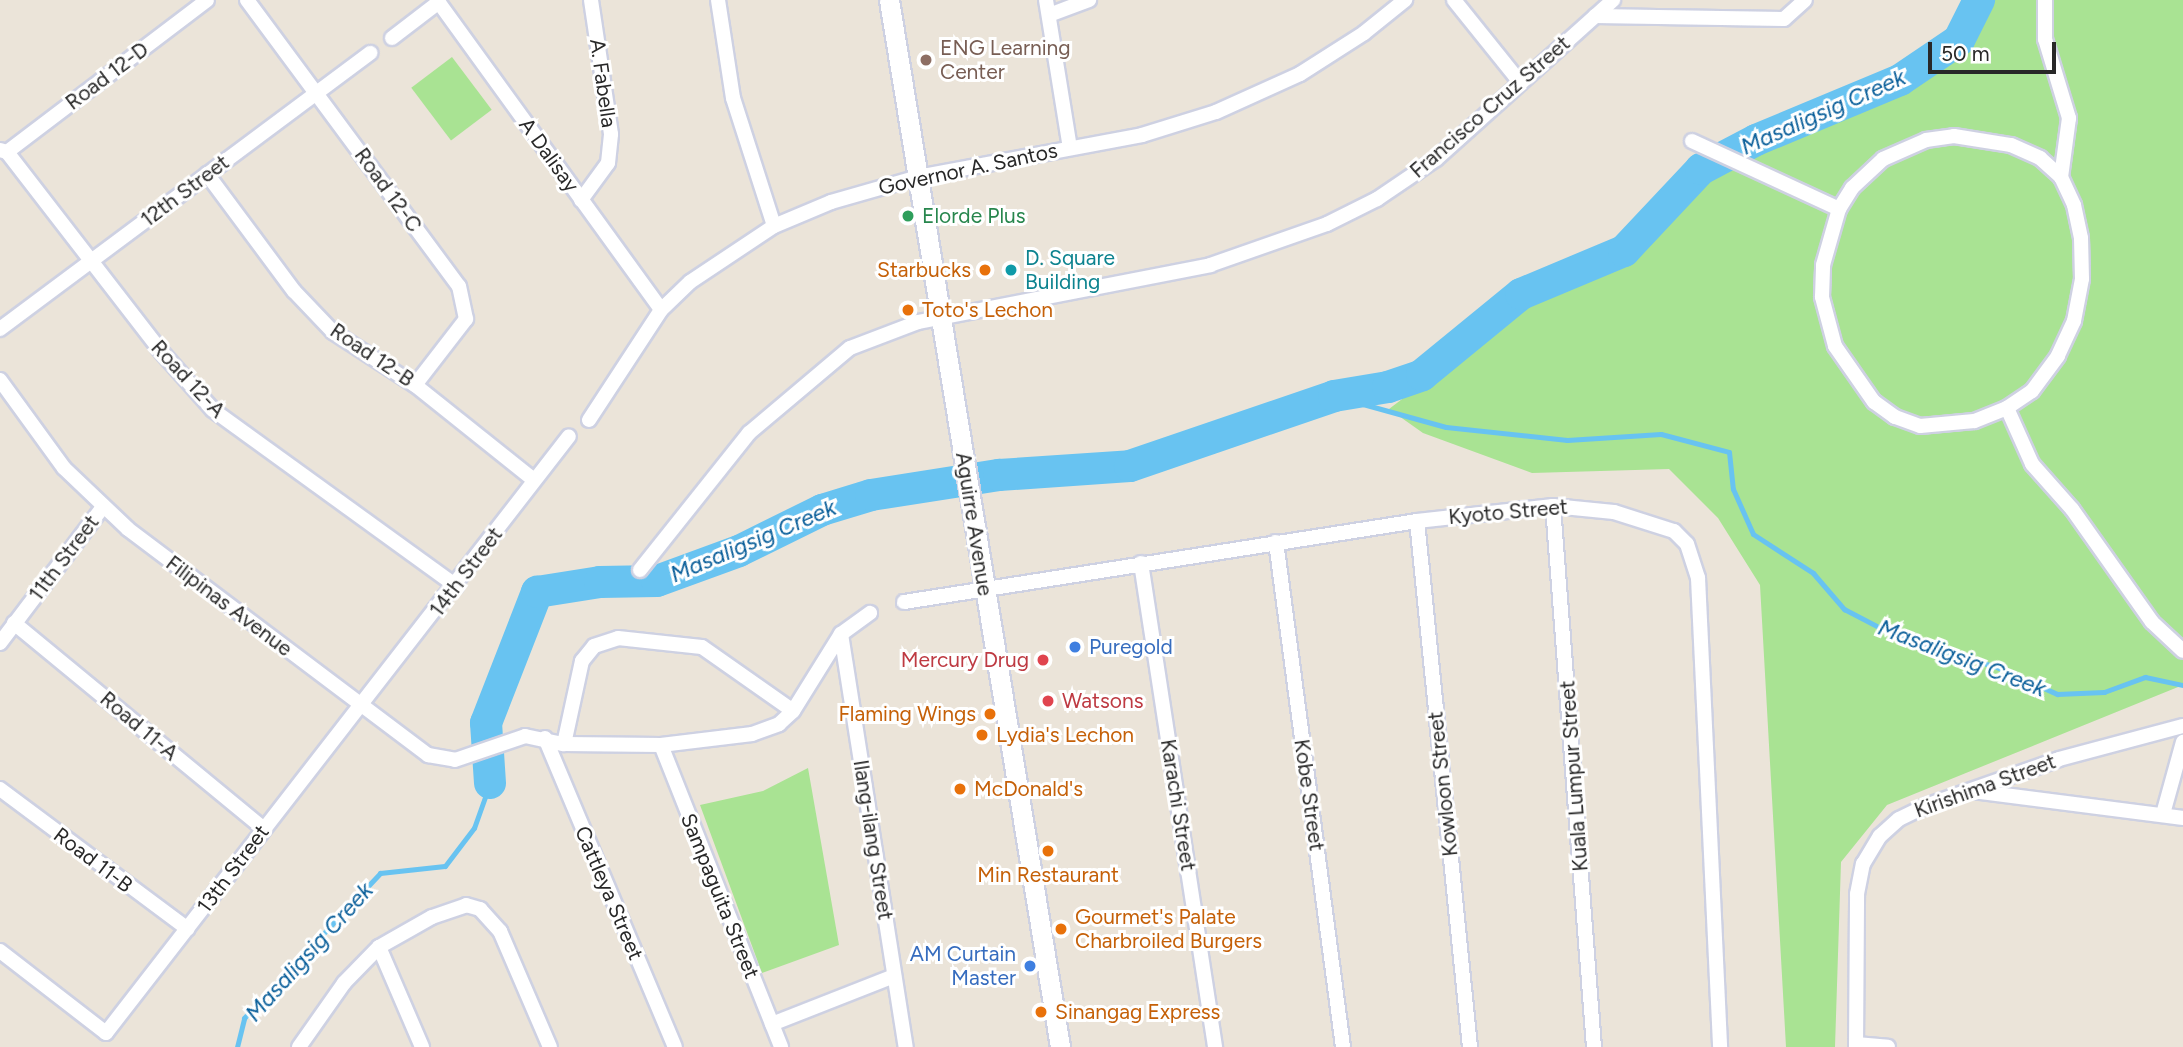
<!DOCTYPE html>
<style>
body{margin:0}
#map{position:relative;width:2183px;height:1047px;overflow:hidden;background:#ebe4d9;font-family:Figtree,sans-serif}
div>[style]{position:absolute}
[style*='--x']{left:calc(var(--x)*1px);top:calc(var(--y)*1px);width:calc(var(--w)*1px);rotate:calc(var(--a)*1deg)}
.green>*{inset:0;background:#a9e393;transform-origin:0 0}
.stream>*{height:5px;margin:-2.5px;padding:0 2.5px;transform-origin:2.5px;border-radius:2.5px;background:#68c3f1}
.river>*{height:32px;margin:-16px;padding:0 16px;transform-origin:16px;border-radius:16px;background:#68c3f1}
.roads{filter:drop-shadow(2px 0 #ced1e2) drop-shadow(-2px 0 #ced1e2) drop-shadow(0 2px #ced1e2) drop-shadow(0 -2px #ced1e2)}
.street>*{height:14px;margin:-7px;padding:0 7px;transform-origin:7px;border-radius:7px;background:#fff}
.secondary>*{height:19px;margin:-9.5px;padding:0 9.5px;transform-origin:9.5px;border-radius:9.5px;background:#fff}
.dots>*{width:19px;height:19px;translate:-50% -50%;box-sizing:border-box;border:4px solid #fff;border-radius:50%}
span{translate:-50% -50%;white-space:nowrap;text-align:center;line-height:1.15;-webkit-text-stroke:6px #fff;paint-order:stroke}
.education-label{font-size:21px;color:#785e54}
.left{translate:0 -50%;text-align:left}
.street-label{font-size:21px;color:#282828}
.leisure-label{font-size:21px;color:#27864d}
.culture-label{font-size:21px;color:#0d838f}
.food-label{font-size:21px;color:#c56008}
.right{translate:-100% -50%;text-align:right}
.shop-label{font-size:21px;color:#366cbe}
.health-label{font-size:21px;color:#be3a42}
.water-label{font-size:23px;color:#0a5f9a;font-style:italic}
.scale{position:absolute;left:1928px;top:42px;width:128px;height:32px;box-sizing:border-box;border:4px solid #282828;border-top:0;padding-left:9px;font-size:21px;line-height:24px;white-space:nowrap;color:#282828;-webkit-text-stroke:5px #fff;paint-order:stroke}
</style>
<div id="map">
<div class="green">
<div style="clip-path:polygon(1979px 0,2183px 0,2183px 685px,1887px 805px,1841px 862px,1835px 1047px,1786px 1047px,1760px 585px,1718px 518px,1669px 469px,1532px 473px,1423px 433px,1389px 409px,1529px 303px,1631px 260px,1701px 169px,1756px 140px,1900px 80px,1959px 40px)"></div>
<div style="left:452px;top:57px;width:66px;height:51px;rotate:53deg"></div>
<div style="clip-path:polygon(808px 768px,839px 945px,762px 973px,700px 805px,763px 791px)"></div>
</div>
<div class="stream">
<div style="--x:1334;--y:396;--w:116;--a:15.5"></div>
<div style="--x:1446;--y:427;--w:122;--a:6.1"></div>
<div style="--x:1567;--y:440;--w:94;--a:-3.7"></div>
<div style="--x:1661;--y:434;--w:70;--a:14.8"></div>
<div style="--x:1729;--y:452;--w:37;--a:84"></div>
<div style="--x:1733;--y:489;--w:49;--a:66"></div>
<div style="--x:1753;--y:534;--w:72;--a:33"></div>
<div style="--x:1813;--y:573;--w:48;--a:49.3"></div>
<div style="--x:1844;--y:609;--w:56;--a:27.5"></div>
<div style="--x:1894;--y:635;--w:110;--a:17.4"></div>
<div style="--x:1999;--y:668;--w:64;--a:24.1"></div>
<div style="--x:2057;--y:694;--w:47;--a:-2.4"></div>
<div style="--x:2104;--y:692;--w:44;--a:-20.1"></div>
<div style="--x:2145;--y:677;--w:39;--a:12"></div>
<div style="--x:237;--y:1047;--w:30;--a:-76"></div>
<div style="--x:244;--y:1018;--w:199;--a:-46.8"></div>
<div style="--x:380;--y:873;--w:65;--a:-6.1"></div>
<div style="--x:445;--y:866;--w:48;--a:-52.7"></div>
<div style="--x:474;--y:828;--w:48;--a:-70.4"></div>
</div>
<div class="river">
<div style="--x:490;--y:783;--w:60;--a:-93.8"></div>
<div style="--x:486;--y:723;--w:141;--a:-68.7"></div>
<div style="--x:537;--y:592;--w:64;--a:-9"></div>
<div style="--x:600;--y:582;--w:57;--a:-1"></div>
<div style="--x:657;--y:581;--w:87;--a:-20.1"></div>
<div style="--x:739;--y:551;--w:93;--a:-26.3"></div>
<div style="--x:822;--y:510;--w:51;--a:-17"></div>
<div style="--x:871;--y:495;--w:130;--a:-8.9"></div>
<div style="--x:999;--y:475;--w:131;--a:-3.9"></div>
<div style="--x:1130;--y:466;--w:216;--a:-18.9"></div>
<div style="--x:1334;--y:396;--w:55;--a:-9.5"></div>
<div style="--x:1388;--y:387;--w:36;--a:-19"></div>
<div style="--x:1422;--y:375;--w:128;--a:-39.3"></div>
<div style="--x:1521;--y:294;--w:112;--a:-22.7"></div>
<div style="--x:1624;--y:251;--w:112;--a:-46.8"></div>
<div style="--x:1701;--y:169;--w:62;--a:-27.8"></div>
<div style="--x:1756;--y:140;--w:156;--a:-22.6"></div>
<div style="--x:1900;--y:80;--w:71;--a:-34.1"></div>
<div style="--x:1959;--y:40;--w:45;--a:-63.4"></div>
</div>
<div class="roads">
<div class="street">
<div style="--x:247;--y:0;--w:356;--a:53.5"></div>
<div style="--x:459;--y:286;--w:34;--a:78"></div>
<div style="--x:466;--y:319;--w:83;--a:127.7"></div>
<div style="--x:437;--y:0;--w:382;--a:54.1"></div>
<div style="--x:718;--y:0;--w:99;--a:81.3"></div>
<div style="--x:733;--y:98;--w:134;--a:72.2"></div>
<div style="--x:1046;--y:0;--w:150;--a:80.8"></div>
<div style="--x:1454;--y:0;--w:105;--a:51.2"></div>
<div style="--x:2045;--y:0;--w:39;--a:90"></div>
<div style="--x:2045;--y:39;--w:83;--a:73.1"></div>
<div style="--x:2069;--y:118;--w:60;--a:97.7"></div>
<div style="--x:2061;--y:177;--w:31;--a:65"></div>
<div style="--x:2074;--y:205;--w:34;--a:78"></div>
<div style="--x:2081;--y:238;--w:41;--a:88.6"></div>
<div style="--x:2082;--y:279;--w:43;--a:100.8"></div>
<div style="--x:2074;--y:321;--w:38;--a:115"></div>
<div style="--x:2058;--y:356;--w:44;--a:126.6"></div>
<div style="--x:2032;--y:391;--w:30;--a:146"></div>
<div style="--x:2007;--y:408;--w:35;--a:158"></div>
<div style="--x:1974;--y:421;--w:54;--a:174.7"></div>
<div style="--x:1920;--y:426;--w:27;--a:-160"></div>
<div style="--x:1895;--y:417;--w:26;--a:-144"></div>
<div style="--x:1874;--y:402;--w:68;--a:-124.9"></div>
<div style="--x:1835;--y:346;--w:51;--a:-104.9"></div>
<div style="--x:1822;--y:297;--w:32;--a:-88"></div>
<div style="--x:1823;--y:265;--w:58;--a:-74.1"></div>
<div style="--x:1839;--y:209;--w:25;--a:-58"></div>
<div style="--x:1852;--y:188;--w:42;--a:-43.1"></div>
<div style="--x:1883;--y:159;--w:47;--a:-23.8"></div>
<div style="--x:1926;--y:140;--w:28;--a:-8"></div>
<div style="--x:1954;--y:136;--w:58;--a:9"></div>
<div style="--x:2011;--y:145;--w:32;--a:24"></div>
<div style="--x:2040;--y:158;--w:28;--a:42"></div>
<div style="--x:1049;--y:15;--w:43;--a:-20.6"></div>
<div style="--x:1595;--y:16;--w:189;--a:0.9"></div>
<div style="--x:1784;--y:19;--w:28;--a:-42"></div>
<div style="--x:392;--y:38;--w:59;--a:-37.5"></div>
<div style="--x:1692;--y:141;--w:162;--a:24.8"></div>
<div style="--x:0;--y:150;--w:7;--a:16"></div>
<div style="--x:7;--y:152;--w:249;--a:52.3"></div>
<div style="--x:159;--y:349;--w:81;--a:48.5"></div>
<div style="--x:213;--y:410;--w:300;--a:35.9"></div>
<div style="--x:7;--y:152;--w:251;--a:-37.2"></div>
<div style="--x:207;--y:174;--w:146;--a:53.4"></div>
<div style="--x:294;--y:291;--w:57;--a:46.4"></div>
<div style="--x:333;--y:332;--w:98;--a:32.9"></div>
<div style="--x:415;--y:385;--w:152;--a:38.6"></div>
<div style="--x:581;--y:200;--w:46;--a:-53.9"></div>
<div style="--x:608;--y:163;--w:29;--a:-84"></div>
<div style="--x:611;--y:134;--w:135;--a:-98.5"></div>
<div style="--x:0;--y:329;--w:462;--a:-36.7"></div>
<div style="--x:0;--y:380;--w:109;--a:54"></div>
<div style="--x:64;--y:468;--w:88;--a:43.6"></div>
<div style="--x:128;--y:529;--w:376;--a:37"></div>
<div style="--x:428;--y:755;--w:27;--a:10"></div>
<div style="--x:455;--y:760;--w:74;--a:-18.9"></div>
<div style="--x:525;--y:736;--w:40;--a:12"></div>
<div style="--x:564;--y:744;--w:97;--a:0.6"></div>
<div style="--x:661;--y:745;--w:92;--a:-6.9"></div>
<div style="--x:752;--y:734;--w:29;--a:-20"></div>
<div style="--x:779;--y:724;--w:19;--a:-43"></div>
<div style="--x:793;--y:711;--w:91;--a:-58.1"></div>
<div style="--x:841;--y:634;--w:36;--a:-36"></div>
<div style="--x:2007;--y:408;--w:61;--a:65.9"></div>
<div style="--x:2032;--y:464;--w:60;--a:48.4"></div>
<div style="--x:2072;--y:509;--w:138;--a:54.7"></div>
<div style="--x:2152;--y:622;--w:42;--a:43.1"></div>
<div style="--x:589;--y:420;--w:131;--a:-56.8"></div>
<div style="--x:661;--y:310;--w:40;--a:-44"></div>
<div style="--x:690;--y:282;--w:101;--a:-33.7"></div>
<div style="--x:774;--y:226;--w:62;--a:-22.8"></div>
<div style="--x:831;--y:202;--w:91;--a:-16"></div>
<div style="--x:918;--y:177;--w:228;--a:-10.6"></div>
<div style="--x:1142;--y:135;--w:77;--a:-17.3"></div>
<div style="--x:1216;--y:112;--w:92;--a:-24.3"></div>
<div style="--x:1300;--y:74;--w:76;--a:-32.6"></div>
<div style="--x:1364;--y:33;--w:53;--a:-38.8"></div>
<div style="--x:1553;--y:506;--w:543;--a:85.67"></div>
<div style="--x:1417;--y:521;--w:529;--a:84.25"></div>
<div style="--x:1276;--y:542;--w:509;--a:82.44"></div>
<div style="--x:1141;--y:563;--w:490;--a:81.3"></div>
<div style="--x:640;--y:570;--w:175;--a:-51.5"></div>
<div style="--x:749;--y:433;--w:132;--a:-40.1"></div>
<div style="--x:850;--y:348;--w:73;--a:-20.9"></div>
<div style="--x:918;--y:322;--w:298;--a:-11"></div>
<div style="--x:1210;--y:265;--w:124;--a:-19.3"></div>
<div style="--x:1327;--y:224;--w:56;--a:-26.6"></div>
<div style="--x:1377;--y:199;--w:71;--a:-34.1"></div>
<div style="--x:1436;--y:159;--w:238;--a:-41.9"></div>
<div style="--x:904;--y:602;--w:519;--a:-8.97"></div>
<div style="--x:1417;--y:521;--w:137;--a:-6.3"></div>
<div style="--x:1553;--y:506;--w:61;--a:5.6"></div>
<div style="--x:1614;--y:512;--w:63;--a:17.6"></div>
<div style="--x:1674;--y:531;--w:18;--a:45"></div>
<div style="--x:1687;--y:544;--w:36;--a:72"></div>
<div style="--x:1698;--y:578;--w:470;--a:87.3"></div>
<div style="--x:14;--y:623;--w:323;--a:39.5"></div>
<div style="--x:841;--y:634;--w:418;--a:81.1"></div>
<div style="--x:0;--y:643;--w:171;--a:-52.9"></div>
<div style="--x:545;--y:738;--w:335;--a:67.2"></div>
<div style="--x:564;--y:744;--w:85;--a:-77.8"></div>
<div style="--x:582;--y:661;--w:19;--a:-51"></div>
<div style="--x:594;--y:646;--w:25;--a:-18"></div>
<div style="--x:618;--y:638;--w:84;--a:6.1"></div>
<div style="--x:702;--y:647;--w:111;--a:35.1"></div>
<div style="--x:661;--y:745;--w:325;--a:68.3"></div>
<div style="--x:0;--y:789;--w:234;--a:36.7"></div>
<div style="--x:1973;--y:791;--w:212;--a:7.3"></div>
<div style="--x:2163;--y:814;--w:75;--a:-74.5"></div>
<div style="--x:379;--y:947;--w:109;--a:66.7"></div>
<div style="--x:0;--y:951;--w:134;--a:37.7"></div>
<div style="--x:106;--y:1033;--w:755;--a:-52.2"></div>
<div style="--x:772;--y:1024;--w:131;--a:-21.5"></div>
<div style="--x:1856;--y:1044;--w:32;--a:5"></div>
<div style="--x:299;--y:1047;--w:78;--a:-54.9"></div>
<div style="--x:344;--y:983;--w:50;--a:-45.8"></div>
<div style="--x:379;--y:947;--w:61;--a:-29.5"></div>
<div style="--x:432;--y:917;--w:36;--a:-19"></div>
<div style="--x:466;--y:905;--w:15;--a:16"></div>
<div style="--x:480;--y:909;--w:30;--a:48"></div>
<div style="--x:500;--y:931;--w:126;--a:66.7"></div>
<div style="--x:1856;--y:1047;--w:153;--a:-89.6"></div>
<div style="--x:1857;--y:894;--w:31;--a:-79"></div>
<div style="--x:1863;--y:864;--w:33;--a:-59"></div>
<div style="--x:1880;--y:836;--w:25;--a:-42"></div>
<div style="--x:1899;--y:819;--w:32;--a:-26"></div>
<div style="--x:1928;--y:805;--w:139;--a:-19.3"></div>
<div style="--x:2059;--y:759;--w:128;--a:-14.9"></div>
</div>
<div class="secondary">
<div style="--x:889;--y:0;--w:1061;--a:80.72"></div>
</div>
</div>
<div class="dots">
<div style="left:926px;top:60px;background:#8d6e63"></div>
<div style="left:908px;top:216px;background:#2e9e5b"></div>
<div style="left:985px;top:270px;background:#e8710a"></div>
<div style="left:1011px;top:270px;background:#0f9aa8"></div>
<div style="left:908px;top:310px;background:#e8710a"></div>
<div style="left:1075px;top:647px;background:#3f7fe0"></div>
<div style="left:1043px;top:660px;background:#e0444e"></div>
<div style="left:1048px;top:701px;background:#e0444e"></div>
<div style="left:990px;top:714px;background:#e8710a"></div>
<div style="left:982px;top:735px;background:#e8710a"></div>
<div style="left:960px;top:789px;background:#e8710a"></div>
<div style="left:1048px;top:851px;background:#e8710a"></div>
<div style="left:1061px;top:929px;background:#e8710a"></div>
<div style="left:1030px;top:966px;background:#3f7fe0"></div>
<div style="left:1041px;top:1012px;background:#e8710a"></div>
</div>
<div class="education-label">
<span class="left" style="left:940px;top:60px">ENG Learning<br>Center</span>
</div>
<div class="street-label">
<span style="left:107px;top:76px;rotate:-37deg">Road 12-D</span>
<span style="left:603px;top:83px;rotate:82deg">A. Fabella</span>
<span style="left:1490px;top:107px;rotate:-41deg">Francisco Cruz Street</span>
<span style="left:549px;top:155px;rotate:54deg">A Dalisay</span>
<span style="left:968px;top:169px;rotate:-12deg">Governor A. Santos</span>
<span style="left:388px;top:190px;rotate:54deg">Road 12-C</span>
<span style="left:185px;top:191px;rotate:-37deg">12th Street</span>
<span style="left:372px;top:355px;rotate:34deg">Road 12-B</span>
<span style="left:188px;top:379px;rotate:47deg">Road 12-A</span>
<span style="left:1508px;top:512px;rotate:-5deg">Kyoto Street</span>
<span style="left:974px;top:524px;rotate:81deg">Aguirre Avenue</span>
<span style="left:64px;top:558px;rotate:-53deg">11th Street</span>
<span style="left:466px;top:572px;rotate:-53deg">14th Street</span>
<span style="left:229px;top:606px;rotate:37deg">Filipinas Avenue</span>
<span style="left:139px;top:726px;rotate:40deg">Road 11-A</span>
<span style="left:1574px;top:776px;rotate:-94deg">Kuala Lumpur Street</span>
<span style="left:1443px;top:784px;rotate:-96deg">Kowloon Street</span>
<span style="left:1985px;top:786px;rotate:-20deg">Kirishima Street</span>
<span style="left:1309px;top:795px;rotate:82deg">Kobe Street</span>
<span style="left:1178px;top:805px;rotate:81deg">Karachi Street</span>
<span style="left:873px;top:840px;rotate:81deg">Ilang-ilang Street</span>
<span style="left:93px;top:860px;rotate:37deg">Road 11-B</span>
<span style="left:233px;top:869px;rotate:-53deg">13th Street</span>
<span style="left:609px;top:893px;rotate:67deg">Cattleya Street</span>
<span style="left:720px;top:896px;rotate:68deg">Sampaguita Street</span>
</div>
<div class="leisure-label">
<span class="left" style="left:922px;top:216px">Elorde Plus</span>
</div>
<div class="culture-label">
<span class="left" style="left:1025px;top:270px">D. Square<br>Building</span>
</div>
<div class="food-label">
<span class="right" style="left:971px;top:270px">Starbucks</span>
<span class="left" style="left:922px;top:310px">Toto's Lechon</span>
<span class="right" style="left:976px;top:714px">Flaming Wings</span>
<span class="left" style="left:996px;top:735px">Lydia's Lechon</span>
<span class="left" style="left:974px;top:789px">McDonald's</span>
<span style="left:1048px;top:875px">Min Restaurant</span>
<span class="left" style="left:1075px;top:929px">Gourmet's Palate<br>Charbroiled Burgers</span>
<span class="left" style="left:1055px;top:1012px">Sinangag Express</span>
</div>
<div class="shop-label">
<span class="left" style="left:1089px;top:647px">Puregold</span>
<span class="right" style="left:1016px;top:966px">AM Curtain<br>Master</span>
</div>
<div class="health-label">
<span class="right" style="left:1029px;top:660px">Mercury Drug</span>
<span class="left" style="left:1062px;top:701px">Watsons</span>
</div>
<div class="water-label">
<span style="left:1823px;top:112px;rotate:-24deg">Masaligsig Creek</span>
<span style="left:753px;top:541px;rotate:-23deg">Masaligsig Creek</span>
<span style="left:1962px;top:658px;rotate:21deg">Masaligsig Creek</span>
<span style="left:309px;top:952px;rotate:-48deg">Masaligsig Creek</span>
</div>
<div class="scale">50 m</div>
</div>
